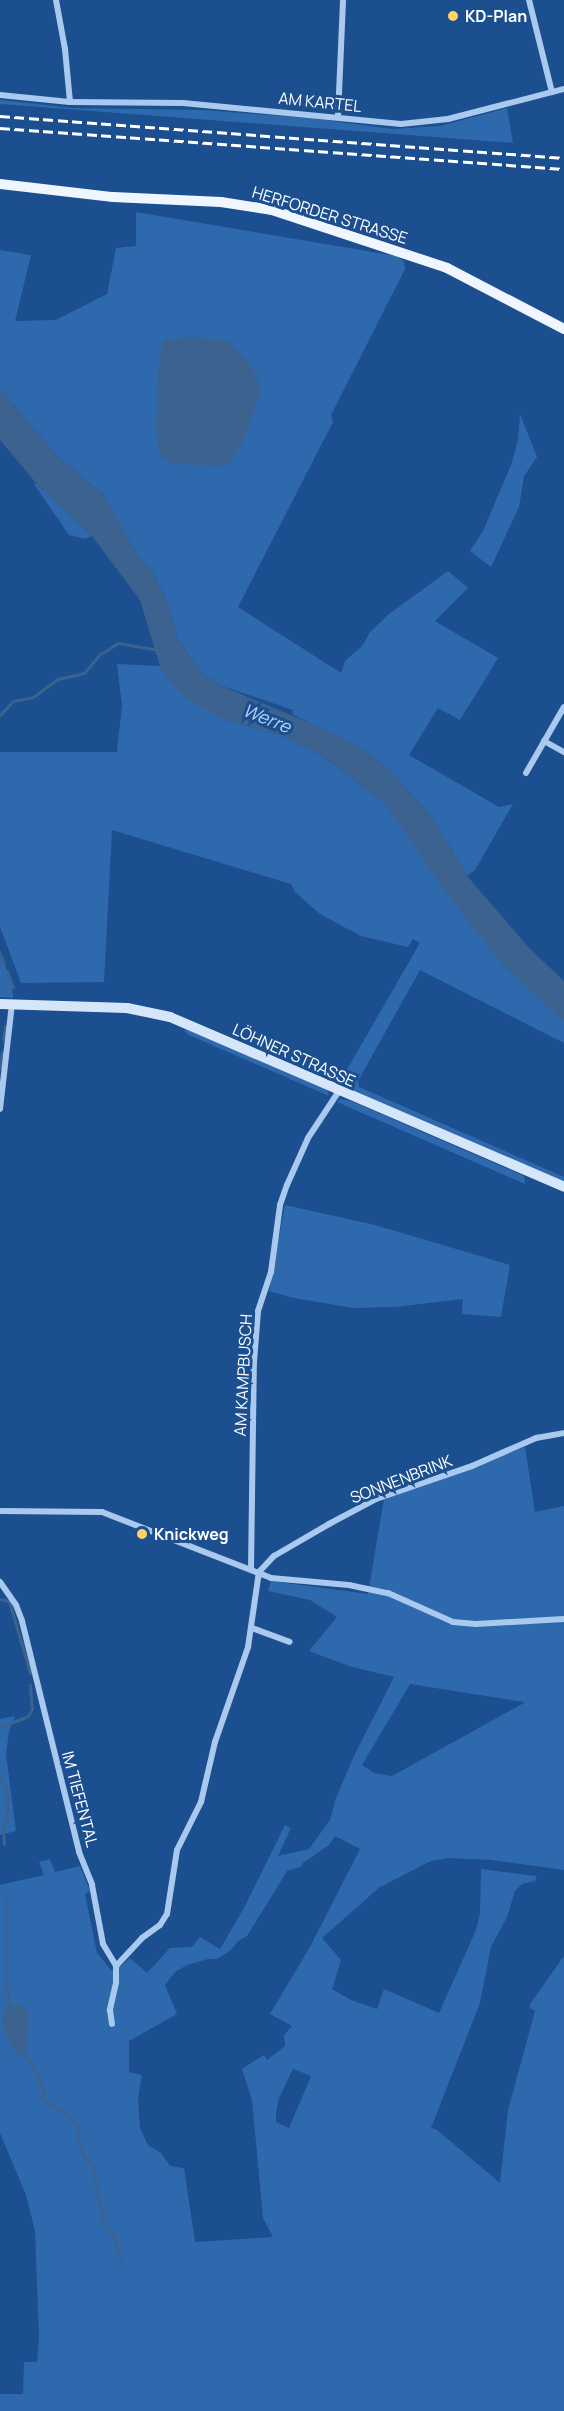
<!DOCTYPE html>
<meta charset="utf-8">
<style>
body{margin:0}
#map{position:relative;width:564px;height:2411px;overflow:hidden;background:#1b4f8f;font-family:Manrope,sans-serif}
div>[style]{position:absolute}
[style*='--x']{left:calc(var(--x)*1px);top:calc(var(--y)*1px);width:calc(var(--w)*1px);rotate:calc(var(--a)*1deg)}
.green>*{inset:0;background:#2e69ad}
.water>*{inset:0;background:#3c6290}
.stream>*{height:3px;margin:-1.5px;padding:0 1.5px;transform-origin:1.5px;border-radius:1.5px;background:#3c6290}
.street>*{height:6px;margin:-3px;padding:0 3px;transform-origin:3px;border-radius:3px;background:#a9c9ee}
.secondary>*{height:10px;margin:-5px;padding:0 5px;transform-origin:5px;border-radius:5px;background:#d6e6fa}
.primary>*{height:10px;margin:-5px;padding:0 5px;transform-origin:5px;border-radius:5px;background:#f0f6ff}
.rail>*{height:3px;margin-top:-1.5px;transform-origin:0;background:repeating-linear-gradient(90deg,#fff 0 10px,transparent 0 14.5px)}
.dots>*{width:16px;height:16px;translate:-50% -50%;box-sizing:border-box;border:3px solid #1b4f8f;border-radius:50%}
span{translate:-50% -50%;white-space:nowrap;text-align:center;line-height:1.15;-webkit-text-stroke:6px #1b4f8f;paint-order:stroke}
.poi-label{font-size:16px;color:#fff;font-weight:700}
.left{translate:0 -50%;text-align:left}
.street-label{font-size:16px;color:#fff}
.water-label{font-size:18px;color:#b5d3f5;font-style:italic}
</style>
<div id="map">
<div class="green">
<div style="clip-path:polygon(0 100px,73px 108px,201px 110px,309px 118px,393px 129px,440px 126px,507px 108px,513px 143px,0 104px)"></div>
<div style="clip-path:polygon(136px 212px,396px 256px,404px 261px,405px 269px,331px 415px,333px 422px,238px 607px,341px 673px,345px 661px,363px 645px,370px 632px,389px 614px,448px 571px,468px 588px,435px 621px,498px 658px,460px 720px,438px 708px,409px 755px,499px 807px,513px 804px,475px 870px,467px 876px,432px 817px,389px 770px,367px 752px,292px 714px,293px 710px,222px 686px,204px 675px,177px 638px,169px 607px,154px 574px,135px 551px,103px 494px,57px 456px,0 389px,0 250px,31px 255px,15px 321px,56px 320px,107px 294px,116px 248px,136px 246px)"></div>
<div style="clip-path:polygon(520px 414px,537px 457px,524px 476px,519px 507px,491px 567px,470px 551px,483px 531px,511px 465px,518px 440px)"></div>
<div style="clip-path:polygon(36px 483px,92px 536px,85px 539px,69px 535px,34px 484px)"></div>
<div style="clip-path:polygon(117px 664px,160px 666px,173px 685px,227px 721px,283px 736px,321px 755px,386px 804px,410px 838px,564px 1021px,564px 1043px,420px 970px,358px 1081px,359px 1087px,564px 1177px,564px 1182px,338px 1085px,420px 943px,413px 939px,408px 947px,361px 936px,320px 914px,295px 892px,291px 884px,112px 830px,104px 982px,21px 983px,0 927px,0 752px,117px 752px,122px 705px)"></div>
<div style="clip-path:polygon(0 950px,12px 986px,13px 998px,0 997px)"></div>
<div style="clip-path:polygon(186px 1029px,327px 1090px,329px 1096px,189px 1035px,184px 1031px)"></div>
<div style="clip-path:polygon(340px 1099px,351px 1101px,524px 1176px,525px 1184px,337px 1102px)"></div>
<div style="clip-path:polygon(285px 1205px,375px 1225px,510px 1265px,501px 1317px,462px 1314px,463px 1299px,395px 1307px,353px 1308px,294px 1298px,269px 1291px)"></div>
<div style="clip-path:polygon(evenodd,525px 1447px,535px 1512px,564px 1506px,564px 1870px,491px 1860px,448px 1858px,431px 1861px,380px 1887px,322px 1938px,341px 1960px,332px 1989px,351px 2000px,377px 2009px,384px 1989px,439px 2013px,476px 1930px,480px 1913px,481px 1869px,537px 1876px,535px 1881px,522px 1884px,515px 1891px,507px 1917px,491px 1947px,480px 2003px,431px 2128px,436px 2129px,500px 2183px,508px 2110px,535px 2011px,530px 2008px,530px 2004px,564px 1956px,564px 2411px,0 2411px,0 2394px,23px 2394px,24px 2362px,37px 2362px,39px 2337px,35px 2231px,26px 2195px,0 2133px,0 1885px,44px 1875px,39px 1862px,50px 1859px,55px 1872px,80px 1866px,90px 1891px,85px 1894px,97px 1953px,111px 1970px,118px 1969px,130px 1958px,147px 1973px,170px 1948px,192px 1947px,200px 1937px,220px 1949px,244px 1908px,285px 1825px,291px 1828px,278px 1856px,309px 1849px,330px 1820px,336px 1798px,354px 1756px,394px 1677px,349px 1666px,309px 1651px,337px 1617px,310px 1600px,268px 1591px,271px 1581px,368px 1594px,384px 1499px,525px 1447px,410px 1684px,524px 1702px,524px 1703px,392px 1776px,374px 1773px,362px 1765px,410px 1684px,525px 1447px,335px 1836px,360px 1849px,311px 1945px,270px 2014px,292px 2026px,284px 2035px,285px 2046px,267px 2060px,264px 2055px,242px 2069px,252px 2100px,263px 2218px,273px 2237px,195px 2242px,184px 2168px,170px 2166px,161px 2153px,148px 2145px,140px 2128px,138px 2099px,142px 2075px,129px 2072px,129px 2041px,177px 2014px,165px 1985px,175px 1972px,187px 1965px,208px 1959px,217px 1959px,231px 1950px,238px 1941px,247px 1936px,287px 1871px,301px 1867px,303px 1863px,329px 1845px,335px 1836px,525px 1447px,293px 2069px,311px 2076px,289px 2128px,276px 2122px,276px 2113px,279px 2098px,293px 2069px)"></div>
<div style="clip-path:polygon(15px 1716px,9px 1732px,6px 1754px,16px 1831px,0 1835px,0 1719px)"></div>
</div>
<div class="water">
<div style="clip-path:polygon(194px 337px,227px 341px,246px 359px,257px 377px,260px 392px,243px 442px,232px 460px,221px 466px,173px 464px,159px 454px,156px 423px,159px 360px,164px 340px)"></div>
<div style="clip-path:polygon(0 389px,57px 456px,103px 494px,135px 551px,154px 574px,169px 607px,177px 638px,204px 675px,222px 686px,333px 733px,367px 752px,389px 770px,432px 817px,467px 876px,530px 949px,564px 981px,564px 1021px,504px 966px,445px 892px,386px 804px,321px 755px,283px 736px,227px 721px,188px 700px,173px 685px,160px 666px,140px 600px,92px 536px,36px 483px,0 440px)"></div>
<div style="clip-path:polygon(19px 2003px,28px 2010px,29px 2030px,24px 2054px,20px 2056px,12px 2049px,2px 2021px,4px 2010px)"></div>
</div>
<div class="stream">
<div style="--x:0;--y:715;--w:19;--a:-47"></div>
<div style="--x:13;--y:701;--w:20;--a:-11"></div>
<div style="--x:33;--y:697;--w:31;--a:-36"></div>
<div style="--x:58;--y:679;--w:27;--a:-13"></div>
<div style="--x:84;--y:673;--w:23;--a:-50"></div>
<div style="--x:99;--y:655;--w:22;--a:-32"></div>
<div style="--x:118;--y:643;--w:41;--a:9.9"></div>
<div style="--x:0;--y:954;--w:11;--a:68"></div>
<div style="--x:7;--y:971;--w:17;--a:69"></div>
<div style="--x:3;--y:1039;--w:13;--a:-81"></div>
<div style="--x:0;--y:1068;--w:16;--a:-83"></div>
<div style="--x:0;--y:1599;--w:9;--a:13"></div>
<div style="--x:9;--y:1601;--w:75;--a:73.7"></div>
<div style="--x:0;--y:1727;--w:30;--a:-21"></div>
<div style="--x:28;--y:1716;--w:8;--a:-60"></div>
<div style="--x:32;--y:1709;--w:24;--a:-95"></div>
<div style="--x:0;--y:1773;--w:26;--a:72"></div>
<div style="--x:8;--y:1798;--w:19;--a:93"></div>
<div style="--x:7;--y:1817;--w:15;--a:106"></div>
<div style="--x:3;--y:1831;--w:13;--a:86"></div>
<div style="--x:6;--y:1896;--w:85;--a:90"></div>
<div style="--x:6;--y:1981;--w:29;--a:82"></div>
<div style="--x:21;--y:2051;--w:18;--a:49"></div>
<div style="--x:33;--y:2065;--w:28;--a:69"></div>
<div style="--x:43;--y:2091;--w:4;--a:90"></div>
<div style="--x:43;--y:2095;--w:5;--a:143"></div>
<div style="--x:39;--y:2098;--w:33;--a:29"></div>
<div style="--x:68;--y:2114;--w:6;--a:72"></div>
<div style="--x:70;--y:2120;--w:10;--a:29"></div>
<div style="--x:79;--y:2125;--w:16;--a:94"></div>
<div style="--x:78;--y:2141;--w:16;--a:68"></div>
<div style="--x:84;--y:2156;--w:12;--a:48"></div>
<div style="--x:92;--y:2165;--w:62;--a:78.9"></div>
<div style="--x:104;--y:2226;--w:14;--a:45"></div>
<div style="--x:114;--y:2236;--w:24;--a:73"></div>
</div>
<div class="street">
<div style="--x:56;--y:0;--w:50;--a:79.6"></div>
<div style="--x:65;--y:49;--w:53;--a:84.6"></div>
<div style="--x:529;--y:0;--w:95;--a:76"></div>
<div style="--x:0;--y:95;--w:70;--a:5.7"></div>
<div style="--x:70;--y:102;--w:113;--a:0.5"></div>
<div style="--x:183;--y:103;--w:219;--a:5.5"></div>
<div style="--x:401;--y:124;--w:47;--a:-6.1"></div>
<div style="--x:448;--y:119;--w:120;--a:-14.5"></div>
<div style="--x:338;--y:116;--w:116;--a:-87.5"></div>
<div style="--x:544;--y:741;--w:23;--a:29"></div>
<div style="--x:526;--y:773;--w:76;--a:-60.1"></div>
<div style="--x:0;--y:1109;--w:106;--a:-83.5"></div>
<div style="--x:0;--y:1511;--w:102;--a:0.6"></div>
<div style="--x:102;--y:1512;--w:181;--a:21.3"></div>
<div style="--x:271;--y:1578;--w:78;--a:5.1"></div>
<div style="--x:349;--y:1585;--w:40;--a:12"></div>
<div style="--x:388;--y:1593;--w:71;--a:24"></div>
<div style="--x:453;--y:1622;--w:23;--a:5"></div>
<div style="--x:476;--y:1624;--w:88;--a:-3.3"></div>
<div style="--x:251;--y:1569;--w:207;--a:-89.2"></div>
<div style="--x:254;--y:1362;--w:51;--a:-85.5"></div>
<div style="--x:258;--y:1311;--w:41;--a:-71.6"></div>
<div style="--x:271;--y:1272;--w:68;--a:-82.3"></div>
<div style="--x:280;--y:1205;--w:21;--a:-71"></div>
<div style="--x:287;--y:1185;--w:51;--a:-65.9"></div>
<div style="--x:308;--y:1138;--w:56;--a:-56.6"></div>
<div style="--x:259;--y:1572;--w:22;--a:-47"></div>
<div style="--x:274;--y:1556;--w:64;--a:-30.2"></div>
<div style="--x:329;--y:1524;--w:53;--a:-28"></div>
<div style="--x:376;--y:1499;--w:102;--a:-19"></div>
<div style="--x:472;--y:1466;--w:70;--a:-23.6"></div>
<div style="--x:536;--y:1438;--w:28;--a:-10"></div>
<div style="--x:0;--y:1582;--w:28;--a:55"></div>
<div style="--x:16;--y:1605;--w:17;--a:69"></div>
<div style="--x:22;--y:1621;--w:238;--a:76.1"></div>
<div style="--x:79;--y:1852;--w:35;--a:68"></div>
<div style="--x:92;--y:1885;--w:60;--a:79.4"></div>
<div style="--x:103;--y:1944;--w:26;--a:59"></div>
<div style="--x:116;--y:1966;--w:17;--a:90"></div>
<div style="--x:116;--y:1983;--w:28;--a:103"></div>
<div style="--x:110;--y:2010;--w:14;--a:82"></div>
<div style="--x:252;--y:1628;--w:40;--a:20.2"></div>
<div style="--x:116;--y:1966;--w:38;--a:-47"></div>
<div style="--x:142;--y:1938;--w:22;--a:-36"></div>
<div style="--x:160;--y:1925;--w:13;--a:-58"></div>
<div style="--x:167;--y:1914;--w:65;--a:-81.1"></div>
<div style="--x:177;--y:1850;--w:54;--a:-63.4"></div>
<div style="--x:201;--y:1802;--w:62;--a:-76.9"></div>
<div style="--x:215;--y:1742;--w:101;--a:-70.8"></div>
<div style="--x:248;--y:1647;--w:76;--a:-81.7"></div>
</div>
<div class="secondary">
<div style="--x:0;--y:1004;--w:127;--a:1.8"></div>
<div style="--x:127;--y:1008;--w:44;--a:11.8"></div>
<div style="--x:170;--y:1017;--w:429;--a:23.3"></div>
</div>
<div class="primary">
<div style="--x:0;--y:184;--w:114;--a:6.6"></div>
<div style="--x:113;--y:197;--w:108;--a:2.7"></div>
<div style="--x:221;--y:202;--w:52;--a:8.9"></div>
<div style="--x:272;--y:210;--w:184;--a:18.3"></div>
<div style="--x:447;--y:268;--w:132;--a:27.5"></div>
</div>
<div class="rail">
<div style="--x:0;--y:116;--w:566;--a:4.26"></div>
<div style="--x:0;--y:128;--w:565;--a:4.16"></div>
</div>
<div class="dots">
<div style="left:453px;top:16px;background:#ffd166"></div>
<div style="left:142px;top:1534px;background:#ffd166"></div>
</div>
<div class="poi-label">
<span class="left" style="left:465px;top:16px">KD-Plan</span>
<span class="left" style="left:154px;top:1534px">Knickweg</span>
</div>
<div class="street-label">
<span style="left:320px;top:102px;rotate:6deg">AM KARTEL</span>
<span style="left:330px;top:215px;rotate:17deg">HERFORDER STRASSE</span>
<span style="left:294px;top:1055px;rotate:24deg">LÖHNER STRASSE</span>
<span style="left:243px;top:1375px;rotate:-87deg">AM KAMPBUSCH</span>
<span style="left:401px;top:1479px;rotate:-21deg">SONNENBRINK</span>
<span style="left:80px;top:1799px;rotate:75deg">IM TIEFENTAL</span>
</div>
<div class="water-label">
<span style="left:267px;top:718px;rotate:22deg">Werre</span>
</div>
</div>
